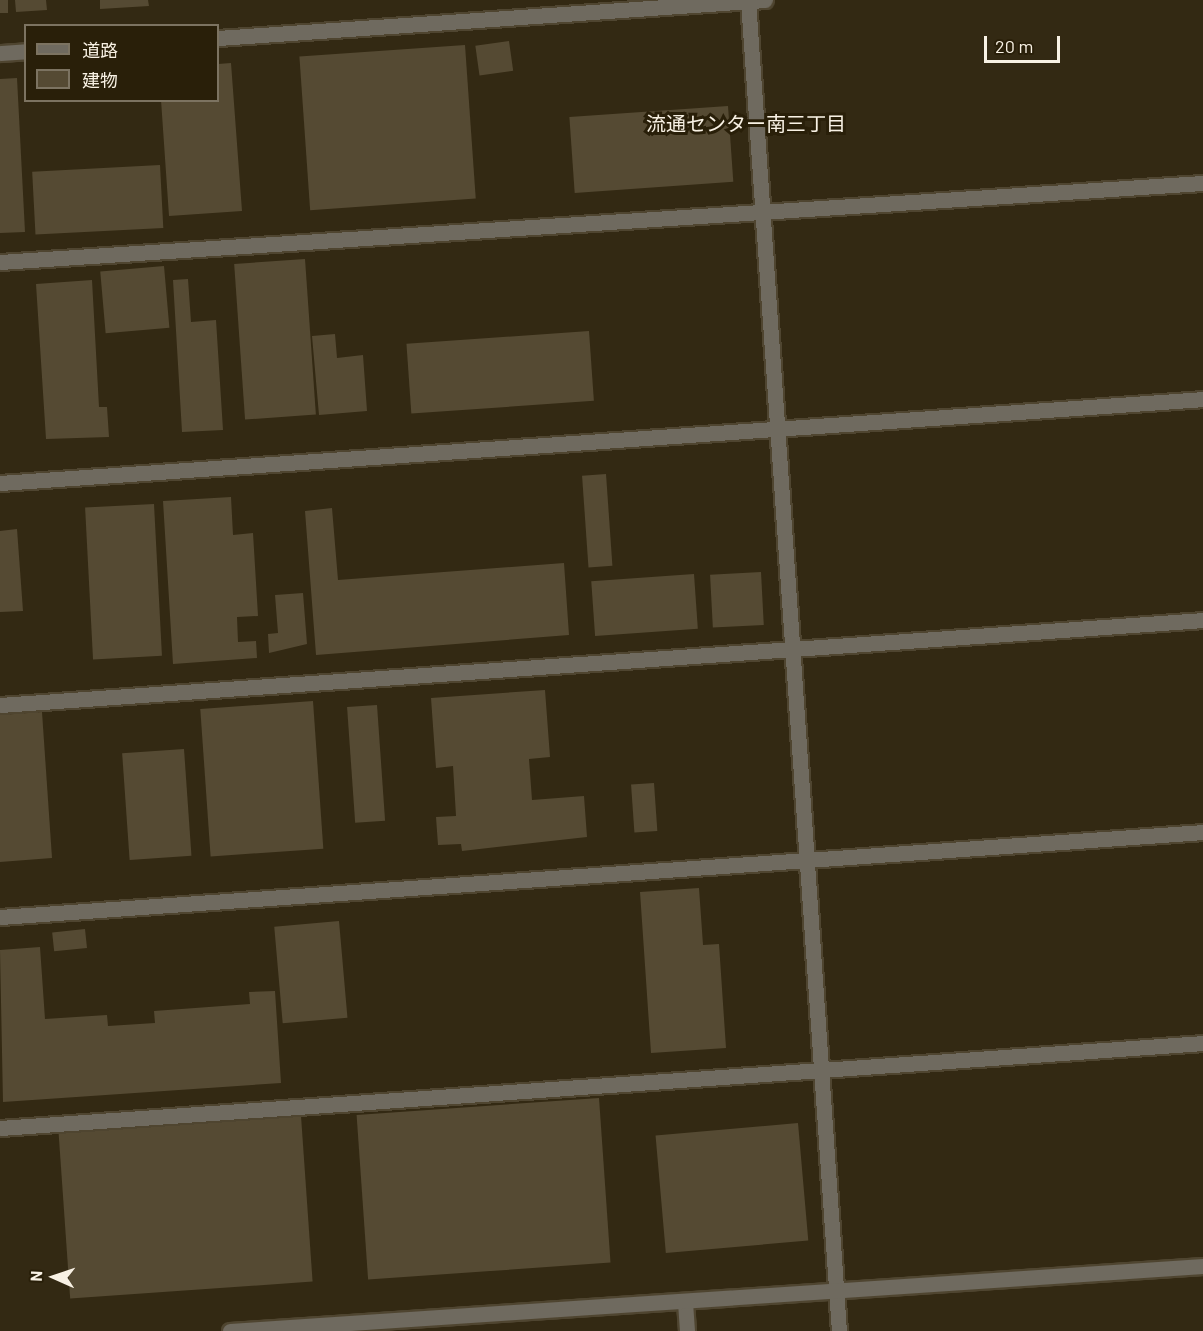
<!DOCTYPE html>
<meta charset="utf-8">
<style>
body{margin:0}
#map{position:relative;width:1203px;height:1331px;overflow:hidden;background:#332913;font-family:Barlow,"Noto Sans JP",sans-serif}
div>[style]{position:absolute}
[style*='--x']{left:calc(var(--x)*1px);top:calc(var(--y)*1px);width:calc(var(--w)*1px);rotate:calc(var(--a)*1deg)}
.building>*{inset:0;background:#554a33;transform-origin:0 0}
.roads{filter:drop-shadow(2px 0 #4f4530) drop-shadow(-2px 0 #4f4530) drop-shadow(0 2px #4f4530) drop-shadow(0 -2px #4f4530)}
.minor>*{height:15px;margin:-7.5px;padding:0 7.5px;transform-origin:7.5px;border-radius:7.5px;background:#6f6a5f}
span{translate:-50% -50%;white-space:nowrap;text-align:center;line-height:1.15;-webkit-text-stroke:6px #291f09;paint-order:stroke}
.neighbourhood-label{font-size:20px;color:#f8f1e4}
.legend{position:absolute;left:24px;top:24px;width:195px;height:78px;box-sizing:border-box;background:#291f09;border:2px solid #7c7361;margin:0;padding:8px 10px;list-style:none;font-size:18px;color:#f8f1e4}
.legend li{display:flex;align-items:center;gap:12px;height:30px}
.legend b{width:30px;border:2px solid #7c7361}
.north{position:absolute;left:24px;top:1247px;width:60px;height:60px;-webkit-text-stroke:4px #291f09;paint-order:stroke;rotate:273deg;font-size:16px;font-weight:700;line-height:24px;text-align:center;color:#f8f1e4}
.north::after{content:'';display:block;margin:auto;width:21px;height:27px;background:#f8f1e4;clip-path:polygon(50% 0,100% 100%,50% 72%,0 100%)}
.scale{position:absolute;left:984px;top:36px;width:76px;height:27px;box-sizing:border-box;border:3px solid #f8f1e4;border-top:0;padding-left:8px;font-size:18px;line-height:21px;white-space:nowrap;color:#f8f1e4;-webkit-text-stroke:4px #291f09;paint-order:stroke}
</style>
<div id="map">
<div class="building">
<div style="left:0;top:0;width:8px;height:13px"></div>
<div style="clip-path:polygon(15px 0,46px 0,47px 10px,16px 12px)"></div>
<div style="clip-path:polygon(100px 0,148px 0,149px 6px,100px 9px)"></div>
<div style="left:509px;top:41px;width:30px;height:34px;rotate:82deg"></div>
<div style="left:465px;top:45px;width:154px;height:166px;rotate:86deg"></div>
<div style="clip-path:polygon(231px 63px,242px 211px,169px 216px,161px 100px,218px 100px,218px 64px)"></div>
<div style="clip-path:polygon(17px 78px,25px 232px,0 233px,0 79px)"></div>
<div style="left:728px;top:106px;width:76px;height:159px;rotate:86deg"></div>
<div style="left:160px;top:165px;width:63px;height:128px;rotate:87deg"></div>
<div style="left:305px;top:259px;width:156px;height:71px;rotate:86deg"></div>
<div style="left:164px;top:266px;width:62px;height:64px;rotate:85deg"></div>
<div style="clip-path:polygon(188px 279px,191px 322px,216px 320px,223px 430px,182px 432px,173px 280px)"></div>
<div style="clip-path:polygon(92px 280px,99px 407px,107px 407px,109px 437px,46px 439px,36px 284px)"></div>
<div style="left:589px;top:331px;width:70px;height:183px;rotate:86deg"></div>
<div style="clip-path:polygon(335px 334px,337px 358px,363px 355px,367px 411px,319px 415px,312px 336px)"></div>
<div style="left:606px;top:474px;width:92px;height:24px;rotate:86deg"></div>
<div style="clip-path:polygon(231px 497px,233px 535px,253px 533px,258px 616px,237px 617px,238px 642px,256px 641px,257px 658px,173px 664px,163px 501px)"></div>
<div style="left:154px;top:504px;width:152px;height:69px;rotate:87deg"></div>
<div style="clip-path:polygon(332px 508px,338px 580px,564px 563px,569px 635px,316px 655px,305px 511px)"></div>
<div style="clip-path:polygon(17px 529px,23px 611px,0 612px,0 531px)"></div>
<div style="left:761px;top:572px;width:53px;height:51px;rotate:87deg"></div>
<div style="left:694px;top:574px;width:55px;height:103px;rotate:86deg"></div>
<div style="clip-path:polygon(303px 593px,307px 644px,269px 653px,268px 634px,278px 633px,275px 595px)"></div>
<div style="clip-path:polygon(545px 690px,550px 757px,529px 759px,532px 800px,584px 796px,587px 837px,462px 851px,461px 844px,438px 845px,436px 817px,456px 816px,453px 766px,436px 768px,431px 698px)"></div>
<div style="left:313px;top:701px;width:148px;height:113px;rotate:86deg"></div>
<div style="left:377px;top:705px;width:116px;height:30px;rotate:86deg"></div>
<div style="clip-path:polygon(42px 712px,52px 858px,0 862px,0 715px)"></div>
<div style="left:184px;top:749px;width:107px;height:62px;rotate:86deg"></div>
<div style="left:654px;top:783px;width:48px;height:23px;rotate:86deg"></div>
<div style="clip-path:polygon(699px 888px,703px 945px,719px 944px,726px 1048px,651px 1053px,640px 892px)"></div>
<div style="left:339px;top:921px;width:97px;height:65px;rotate:85deg"></div>
<div style="left:85px;top:929px;width:19px;height:33px;rotate:84deg"></div>
<div style="clip-path:polygon(40px 947px,45px 1019px,107px 1015px,108px 1026px,155px 1023px,154px 1011px,250px 1004px,249px 992px,275px 991px,281px 1083px,3px 1102px,0 950px)"></div>
<div style="left:599px;top:1098px;width:165px;height:243px;rotate:86deg"></div>
<div style="left:301px;top:1116px;width:166px;height:243px;rotate:86deg"></div>
<div style="left:798px;top:1123px;width:118px;height:143px;rotate:85deg"></div>
</div>
<div class="roads">
<div class="minor">
<div style="--x:748;--y:0;--w:1334;--a:86.09"></div>
<div style="--x:218;--y:38;--w:548;--a:-3.97"></div>
<div style="--x:0;--y:53;--w:26;--a:-4"></div>
<div style="--x:0;--y:262;--w:1206;--a:-3.76"></div>
<div style="--x:0;--y:483;--w:1206;--a:-3.99"></div>
<div style="--x:0;--y:705;--w:1206;--a:-4.04"></div>
<div style="--x:0;--y:917;--w:1206;--a:-4.04"></div>
<div style="--x:0;--y:1128;--w:1206;--a:-4.04"></div>
<div style="--x:685;--y:1302;--w:29;--a:86"></div>
<div style="--x:230;--y:1331;--w:975;--a:-3.82"></div>
</div>
</div>
<div class="neighbourhood-label">
<span style="left:746px;top:123px">流通センター南三丁目</span>
</div>
<ul class="legend">
<li><b style="height:8px;background:#6f6a5f"></b>道路</li>
<li><b style="height:16px;background:#554a33"></b>建物</li>
</ul>
<div class="north">N</div>
<div class="scale">20 m</div>
</div>
